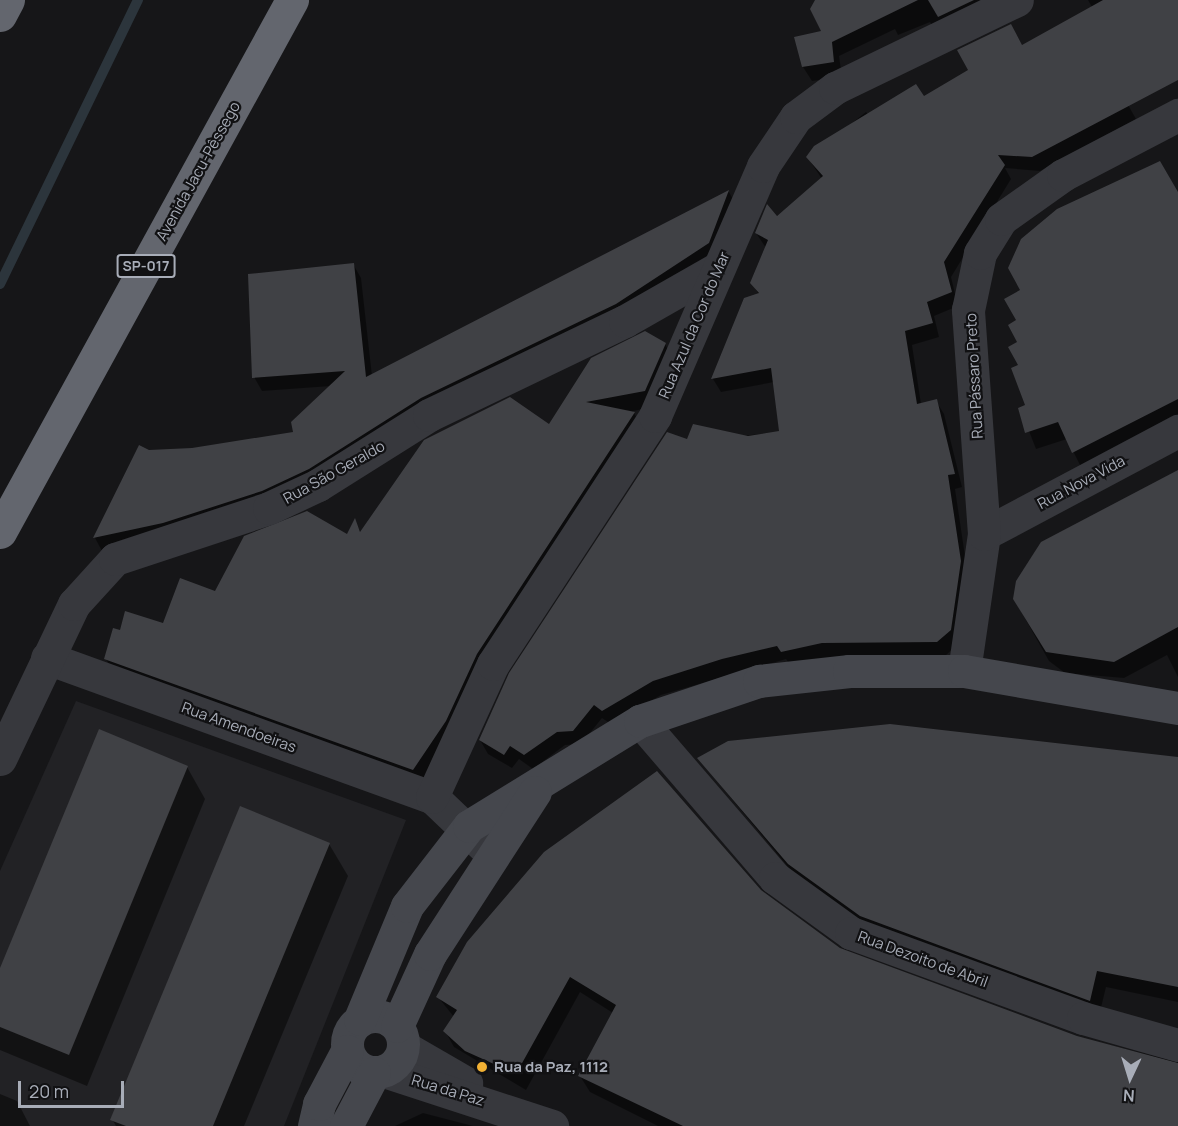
<!DOCTYPE html>
<meta charset="utf-8">
<style>
body{margin:0}
#map{position:relative;width:1178px;height:1126px;overflow:hidden;background:#161618;font-family:Manrope,sans-serif}
div>[style]{position:absolute}
[style*='--x']{left:calc(var(--x)*1px);top:calc(var(--y)*1px);width:calc(var(--w)*1px);rotate:calc(var(--a)*1deg)}
.built>*{inset:0;background:#222225}
.shadow>*{inset:0;background:#0007}
.stream>*{height:10px;margin:-5px;padding:0 5px;transform-origin:5px;border-radius:5px;background:#2c353c}
.building>*{inset:0;background:#404145}
.street>*{height:33px;margin:-16.5px;padding:0 16.5px;transform-origin:16.5px;border-radius:16.5px;background:#37383d}
.secondary>*{height:33px;margin:-16.5px;padding:0 16.5px;transform-origin:16.5px;border-radius:16.5px;background:#45474d}
.secondary>.ring{margin:-16.5px;padding:0;box-sizing:content-box;background:none;border:33px solid #45474d;border-radius:50%}
.highway>*{height:33px;margin:-16.5px;padding:0 16.5px;transform-origin:16.5px;border-radius:16.5px;background:#63666e}
.dots>*{width:16px;height:16px;translate:-50% -50%;box-sizing:border-box;border:3px solid #111113;border-radius:50%}
span{translate:-50% -50%;white-space:nowrap;text-align:center;line-height:1.15;-webkit-text-stroke:4.5px #111113;paint-order:stroke}
.shield-label span{padding:2px 4px;background:#111113;border:2px solid;border-radius:4px;-webkit-text-stroke-width:0}
.shield-label{font-size:14px;color:#a8adb8;font-weight:700}
.street-label{font-size:15px;color:#a8adb8}
.poi-label{font-size:15px;color:#a8adb8;font-weight:700}
.left{translate:0 -50%;text-align:left}
.north{position:absolute;left:1100px;top:1048px;width:60px;height:60px;-webkit-text-stroke:4px #111113;paint-order:stroke;rotate:184deg;font-size:16px;font-weight:700;line-height:24px;text-align:center;color:#a8adb8}
.north::after{content:'';display:block;margin:auto;width:21px;height:27px;background:#a8adb8;clip-path:polygon(50% 0,100% 100%,50% 72%,0 100%)}
.scale{position:absolute;left:18px;top:1081px;width:106px;height:27px;box-sizing:border-box;border:3px solid #a8adb8;border-top:0;padding-left:8px;font-size:18px;line-height:21px;white-space:nowrap;color:#a8adb8;-webkit-text-stroke:4px #111113;paint-order:stroke}
</style>
<div id="map">
<div class="built">
<div style="clip-path:polygon(76px 701px,406px 820px,284px 1126px,0 1126px,0 871px)"></div>
</div>
<div class="shadow">
<div style="clip-path:polygon(816px 0,994px 0,938px 36px,930px 22px,898px 35px,895px 29px,839px 56px,842px 77px,812px 81px,803px 67px,823px 32px)"></div>
<div style="clip-path:polygon(1088px 0,1124px 0,1097px 16px)"></div>
<div style="clip-path:polygon(1078px 16px,1136px 119px,1040px 171px,1005px 168px,1011px 179px,951px 277px,958px 306px,934px 316px,939px 337px,912px 345px,921px 404px,936px 401px,944px 414px,962px 487px,955px 489px,968px 576px,958px 644px,945px 656px,790px 665px,786px 659px,661px 695px,611px 724px,602px 718px,581px 744px,565px 745px,533px 769px,519px 759px,512px 768px,488px 754px,480px 740px,688px 441px,781px 432px,774px 382px,721px 392px,713px 379px,745px 300px,759px 295px,752px 283px,766px 248px,756px 233px,822px 179px,808px 158px,866px 112px,870px 117px,924px 98px)"></div>
<div style="clip-path:polygon(729px 192px,736px 205px,717px 257px,317px 482px,102px 551px,95px 538px,139px 447px,149px 452px,192px 449px,294px 433px,331px 386px,262px 391px,254px 377px,353px 264px,361px 278px,372px 376px)"></div>
<div style="clip-path:polygon(1178px 194px,1178px 419px,1082px 469px,1067px 439px,1036px 449px,1020px 408px,1027px 406px,1019px 342px)"></div>
<div style="clip-path:polygon(665px 344px,674px 361px,654px 407px,633px 411px,643px 430px,423px 786px,115px 675px,106px 659px,121px 631px,164px 624px,216px 593px,347px 536px,355px 522px,361px 533px,550px 426px)"></div>
<div style="clip-path:polygon(1178px 472px,1178px 677px,1167px 655px,1124px 678px,1065px 673px,1049px 661px,1014px 599px)"></div>
<div style="clip-path:polygon(1178px 758px,1178px 1002px,1106px 987px,1099px 1016px,871px 932px,799px 880px,699px 759px)"></div>
<div style="clip-path:polygon(187px 767px,205px 799px,87px 1086px,0 1050px,0 972px)"></div>
<div style="clip-path:polygon(329px 844px,348px 876px,244px 1126px,116px 1126px,112px 1119px)"></div>
<div style="clip-path:polygon(760px 892px,844px 952px,1077px 1037px,1178px 1062px,1178px 1126px,658px 1126px,590px 1092px,580px 1076px,613px 1013px,580px 992px,526px 1090px,454px 1047px,445px 1031px,454px 1017px,438px 997px)"></div>
<div style="clip-path:polygon(0 1094px,17px 1101px,30px 1126px,0 1126px)"></div>
<div style="clip-path:polygon(423px 1113px,473px 1126px,395px 1126px)"></div>
</div>
<div class="stream">
<div style="--x:0;--y:284;--w:316;--a:-64.1"></div>
</div>
<div class="building">
<div style="clip-path:polygon(815px 0,918px 0,832px 42px,834px 62px,802px 67px,794px 37px,821px 31px,810px 9px)"></div>
<div style="clip-path:polygon(928px 0,974px 0,938px 17px)"></div>
<div style="clip-path:polygon(1103px 0,1178px 0,1178px 80px,1032px 157px,998px 155px,1005px 165px,944px 262px,952px 292px,927px 302px,933px 323px,905px 331px,917px 404px,937px 399px,955px 474px,948px 475px,961px 561px,951px 630px,937px 642px,822px 643px,781px 652px,777px 646px,722px 659px,653px 681px,602px 711px,594px 705px,573px 731px,557px 732px,524px 755px,510px 746px,504px 755px,479px 740px,509px 673px,667px 432px,687px 439px,693px 424px,748px 436px,779px 431px,771px 368px,711px 379px,744px 298px,759px 293px,750px 283px,768px 240px,755px 233px,767px 204px,777px 216px,823px 176px,806px 157px,814px 146px,916px 84px,924px 96px,968px 70px,957px 50px,1011px 24px,1022px 45px)"></div>
<div style="clip-path:polygon(1160px 161px,1178px 192px,1178px 399px,1072px 453px,1058px 422px,1025px 433px,1018px 408px,1025px 405px,1011px 368px,1018px 365px,1008px 347px,1017px 342px,1008px 325px,1016px 320px,1004px 299px,1020px 290px,1008px 268px,1021px 239px,1057px 209px)"></div>
<div style="clip-path:polygon(729px 190px,709px 243px,616px 304px,421px 398px,309px 469px,262px 491px,163px 523px,93px 538px,139px 445px,149px 450px,192px 448px,293px 432px,291px 422px,345px 371px,252px 378px,248px 274px,354px 263px,366px 377px)"></div>
<div style="clip-path:polygon(645px 331px,666px 343px,645px 391px,586px 402px,635px 412px,477px 654px,446px 721px,413px 770px,104px 659px,113px 628px,120px 630px,125px 611px,163px 623px,180px 578px,215px 591px,244px 536px,307px 511px,347px 534px,355px 518px,360px 532px,424px 440px,510px 397px,549px 424px,591px 358px)"></div>
<div style="clip-path:polygon(1178px 470px,1178px 627px,1114px 662px,1046px 652px,1013px 599px,1016px 581px,1041px 542px)"></div>
<div style="clip-path:polygon(890px 724px,1178px 757px,1178px 987px,1097px 971px,1090px 1001px,860px 916px,788px 864px,697px 758px,728px 741px)"></div>
<div style="clip-path:polygon(99px 729px,188px 766px,69px 1055px,0 1027px,0 968px)"></div>
<div style="clip-path:polygon(657px 771px,761px 890px,840px 948px,1077px 1036px,1178px 1063px,1178px 1126px,683px 1126px,578px 1076px,616px 1005px,570px 977px,516px 1074px,465px 1051px,443px 1031px,457px 1010px,436px 997px,467px 942px,544px 852px)"></div>
<div style="clip-path:polygon(240px 806px,330px 843px,213px 1126px,126px 1126px,110px 1120px)"></div>
</div>
<div class="street">
<div style="--x:984;--y:534;--w:220;--a:-28"></div>
<div style="--x:47;--y:658;--w:409;--a:19.9"></div>
<div style="--x:964;--y:671;--w:138;--a:-81.7"></div>
<div style="--x:984;--y:534;--w:225;--a:-94.1"></div>
<div style="--x:968;--y:310;--w:58;--a:-78.1"></div>
<div style="--x:980;--y:253;--w:40;--a:-58"></div>
<div style="--x:1001;--y:219;--w:76;--a:-35.4"></div>
<div style="--x:1063;--y:175;--w:130;--a:-27.6"></div>
<div style="--x:640;--y:721;--w:207;--a:49.3"></div>
<div style="--x:775;--y:878;--w:94;--a:35.9"></div>
<div style="--x:851;--y:933;--w:247;--a:20.1"></div>
<div style="--x:1083;--y:1018;--w:99;--a:15.9"></div>
<div style="--x:0;--y:759;--w:172;--a:-64.5"></div>
<div style="--x:74;--y:604;--w:61;--a:-47.7"></div>
<div style="--x:115;--y:559;--w:162;--a:-18.3"></div>
<div style="--x:269;--y:508;--w:54;--a:-25.1"></div>
<div style="--x:318;--y:485;--w:131;--a:-32.2"></div>
<div style="--x:429;--y:415;--w:217;--a:-25.6"></div>
<div style="--x:625;--y:321;--w:105;--a:-29.7"></div>
<div style="--x:493;--y:855;--w:84;--a:-136.4"></div>
<div style="--x:432;--y:797;--w:146;--a:-65.4"></div>
<div style="--x:493;--y:664;--w:296;--a:-56.8"></div>
<div style="--x:655;--y:416;--w:272;--a:-66.6"></div>
<div style="--x:763;--y:166;--w:59;--a:-56"></div>
<div style="--x:796;--y:117;--w:49;--a:-36.6"></div>
<div style="--x:835;--y:88;--w:202;--a:-25.8"></div>
<div style="--x:404;--y:1047;--w:72;--a:30.1"></div>
<div style="--x:384;--y:1071;--w:177;--a:18.1"></div>
</div>
<div class="secondary">
<div class="ring" style="left:347px;top:1016px;width:23px;height:23px"></div>
<div style="--x:360;--y:1019;--w:122;--a:-67.4"></div>
<div style="--x:407;--y:906;--w:101;--a:-52.2"></div>
<div style="--x:469;--y:826;--w:201;--a:-31.6"></div>
<div style="--x:640;--y:721;--w:126;--a:-18.6"></div>
<div style="--x:759;--y:681;--w:91;--a:-6.3"></div>
<div style="--x:849;--y:671;--w:115;--a:0"></div>
<div style="--x:964;--y:671;--w:217;--a:9.8"></div>
<div style="--x:397;--y:1026;--w:79;--a:-65.4"></div>
<div style="--x:430;--y:954;--w:193;--a:-57.1"></div>
<div style="--x:314;--y:1126;--w:23;--a:-77"></div>
<div style="--x:319;--y:1104;--w:60;--a:-62.2"></div>
<div style="--x:346;--y:1126;--w:60;--a:-62.2"></div>
</div>
<div class="highway">
<div style="--x:0;--y:15;--w:17;--a:-62"></div>
<div style="--x:0;--y:532;--w:607;--a:-61.24"></div>
</div>
<div class="dots">
<div style="left:482px;top:1067px;background:#f2b134"></div>
</div>
<div class="shield-label">
<span style="left:146px;top:266px">SP-017</span>
</div>
<div class="street-label">
<span style="left:198px;top:171px;rotate:-61deg">Avenida Jacu-Pêssego</span>
<span style="left:694px;top:325px;rotate:-67deg">Rua Azul da Cor do Mar</span>
<span style="left:974px;top:376px;rotate:-93deg">Rua Pássaro Preto</span>
<span style="left:334px;top:472px;rotate:-29deg">Rua São Geraldo</span>
<span style="left:1081px;top:482px;rotate:-28deg">Rua Nova Vida</span>
<span style="left:239px;top:727px;rotate:20deg">Rua Amendoeiras</span>
<span style="left:923px;top:959px;rotate:20deg">Rua Dezoito de Abril</span>
<span style="left:448px;top:1090px;rotate:17deg">Rua da Paz</span>
</div>
<div class="poi-label">
<span class="left" style="left:494px;top:1067px">Rua da Paz, 1112</span>
</div>
<div class="north">N</div>
<div class="scale">20 m</div>
</div>
